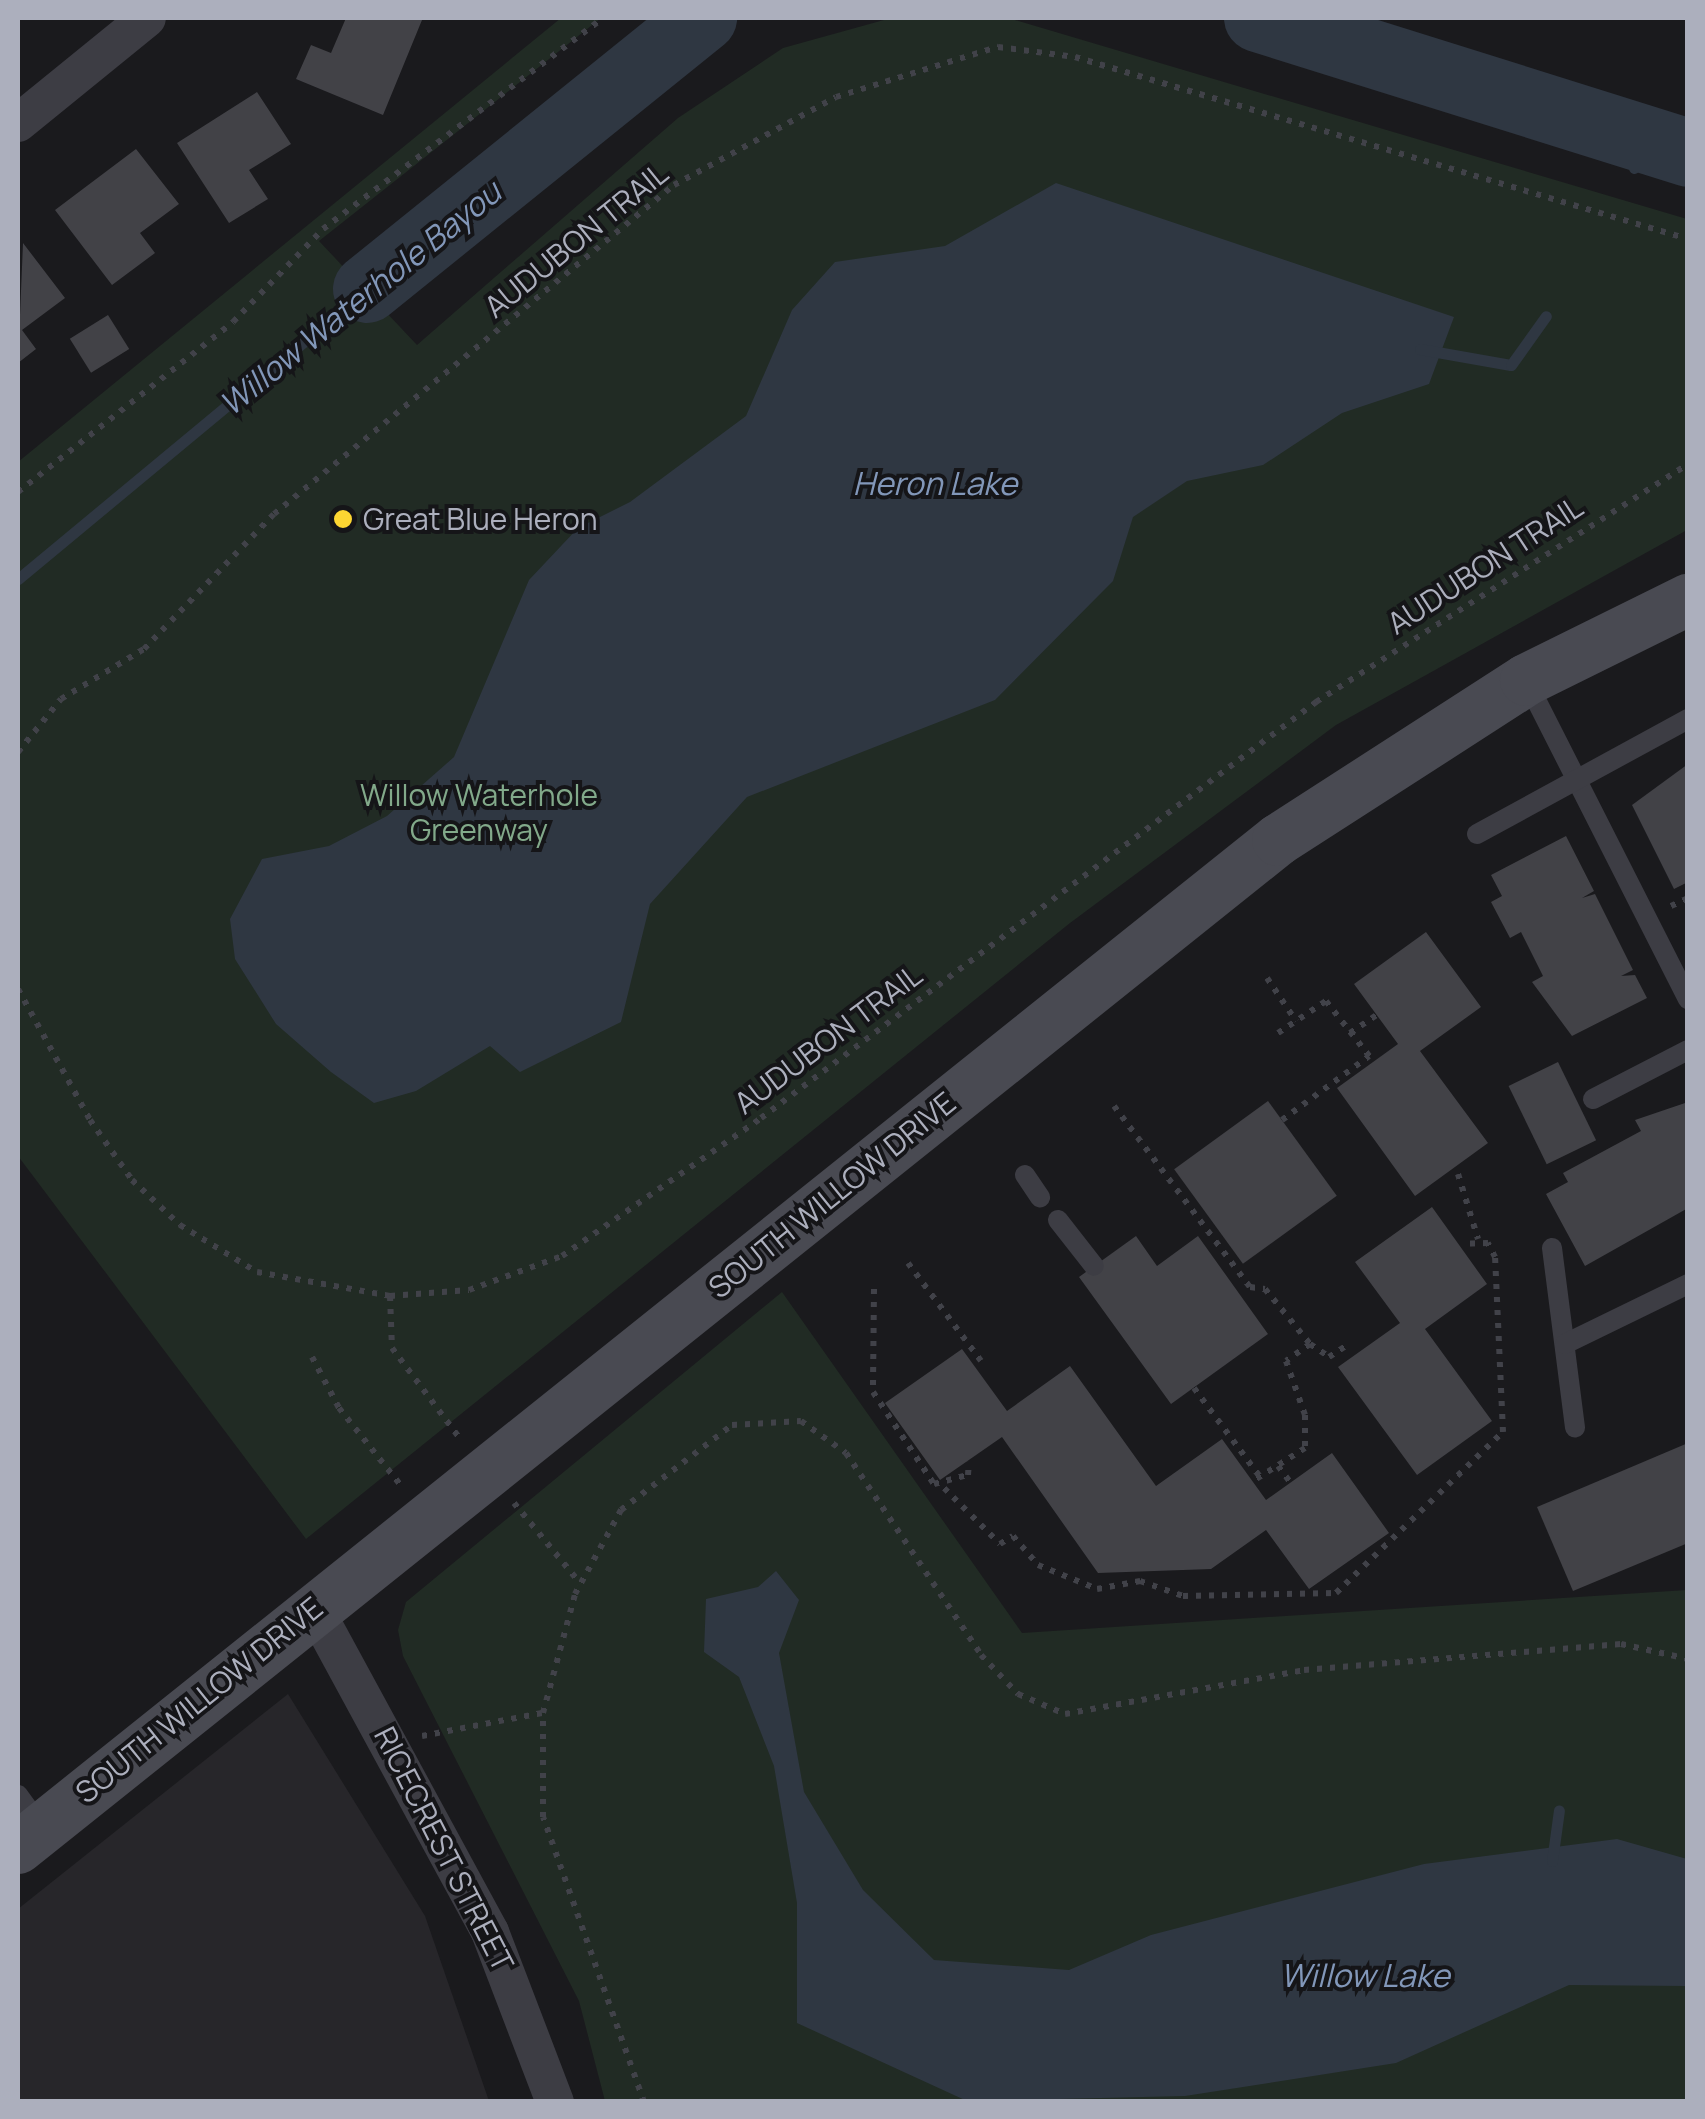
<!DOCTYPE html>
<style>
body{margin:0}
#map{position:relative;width:1705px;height:2119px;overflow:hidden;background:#1a1a1d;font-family:Manrope,sans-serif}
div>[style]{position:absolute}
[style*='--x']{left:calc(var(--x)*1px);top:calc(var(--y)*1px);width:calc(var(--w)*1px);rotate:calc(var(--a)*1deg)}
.built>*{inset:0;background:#27262a}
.green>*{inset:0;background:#212b24}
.water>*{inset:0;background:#2f3742}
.stream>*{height:11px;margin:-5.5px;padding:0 5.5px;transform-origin:5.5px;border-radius:5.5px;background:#2f3742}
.river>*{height:68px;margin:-34px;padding:0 34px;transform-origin:34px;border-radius:34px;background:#2f3742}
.building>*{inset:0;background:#424247;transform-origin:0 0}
.path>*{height:6px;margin-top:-3px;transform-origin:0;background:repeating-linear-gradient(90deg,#414249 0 5px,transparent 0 13px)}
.lane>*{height:20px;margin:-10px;padding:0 10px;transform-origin:10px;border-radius:10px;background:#3d3d44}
.street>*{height:38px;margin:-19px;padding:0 19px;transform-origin:19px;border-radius:19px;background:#3d3d44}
.secondary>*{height:52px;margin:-26px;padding:0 26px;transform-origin:26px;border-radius:26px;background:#494a52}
.dots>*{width:28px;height:28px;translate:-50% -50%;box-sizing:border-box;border:5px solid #151518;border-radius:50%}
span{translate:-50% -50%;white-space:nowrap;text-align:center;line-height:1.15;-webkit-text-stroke:8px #151518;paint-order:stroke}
.street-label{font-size:30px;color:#acafbd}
.poi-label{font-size:30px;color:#acafbd}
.left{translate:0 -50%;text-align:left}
.park-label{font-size:30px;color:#82a98a}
.water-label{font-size:32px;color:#8297b9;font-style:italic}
.frame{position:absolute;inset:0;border:20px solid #acafbd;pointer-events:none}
</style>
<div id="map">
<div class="built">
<div style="clip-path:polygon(288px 1694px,425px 1916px,489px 2101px,18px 2101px,18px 1909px)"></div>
</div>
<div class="green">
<div style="clip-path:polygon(561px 18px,601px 18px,319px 241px,417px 345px,678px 118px,783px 48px,884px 20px,1008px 18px,1687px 219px,1687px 530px,1336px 725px,1070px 923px,306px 1539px,18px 1156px,18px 462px)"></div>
<div style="clip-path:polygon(782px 1292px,1022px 1633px,1687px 1590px,1687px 2101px,605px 2101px,579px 2001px,403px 1656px,398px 1630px,406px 1602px)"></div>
</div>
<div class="water">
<div style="clip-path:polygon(1056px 183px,1454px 317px,1429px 384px,1342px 413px,1263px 465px,1187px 481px,1133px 517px,1113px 581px,995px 700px,747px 797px,650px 904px,621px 1022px,520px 1072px,490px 1046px,416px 1091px,374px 1103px,331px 1072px,276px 1024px,235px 959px,230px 919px,262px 859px,329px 846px,387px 816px,454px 757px,529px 580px,578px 528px,630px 502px,746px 416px,792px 310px,835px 262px,945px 246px)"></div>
<div style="clip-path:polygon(776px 1571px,799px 1600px,779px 1653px,804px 1792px,863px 1890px,934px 1960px,1069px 1970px,1151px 1935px,1424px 1864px,1617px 1839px,1687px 1859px,1687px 1986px,1569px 1985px,1396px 2063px,1185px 2096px,967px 2101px,797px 2023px,797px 1903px,774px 1766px,739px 1677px,704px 1652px,706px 1599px,758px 1587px)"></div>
</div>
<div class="stream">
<div style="--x:1634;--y:168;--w:30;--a:-73"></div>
<div style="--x:1420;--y:349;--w:92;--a:10"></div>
<div style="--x:1511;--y:365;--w:60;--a:-54.5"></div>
<div style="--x:18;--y:579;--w:454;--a:-39.7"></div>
<div style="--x:1552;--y:1861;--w:51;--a:-82.2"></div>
</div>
<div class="river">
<div style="--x:1258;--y:18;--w:451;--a:17.4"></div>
<div style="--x:367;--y:289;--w:432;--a:-38.9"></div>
</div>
<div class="building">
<div style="clip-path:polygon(346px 18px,422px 20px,383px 115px,296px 79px,311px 45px,331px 53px)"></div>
<div style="clip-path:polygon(257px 92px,291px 144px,249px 170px,268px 199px,229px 223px,177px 143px)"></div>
<div style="clip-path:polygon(136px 149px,179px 204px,140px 233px,155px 253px,112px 285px,55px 210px)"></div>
<div style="clip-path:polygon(23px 243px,65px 298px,22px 330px,36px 349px,18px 363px)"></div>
<div style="left:108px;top:315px;width:40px;height:45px;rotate:58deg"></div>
<div style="clip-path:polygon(1688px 764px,1688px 882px,1674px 889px,1632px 805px)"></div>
<div style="clip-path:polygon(1566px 836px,1594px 891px,1582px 898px,1595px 894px,1633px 970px,1621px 976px,1635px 975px,1647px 998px,1572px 1036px,1532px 982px,1543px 976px,1521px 932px,1510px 938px,1491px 902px,1502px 896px,1491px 875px)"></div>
<div style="clip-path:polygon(1426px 932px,1481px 1007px,1420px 1051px,1488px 1143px,1415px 1196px,1337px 1088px,1398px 1044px,1354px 984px)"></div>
<div style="left:1558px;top:1062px;width:87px;height:55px;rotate:64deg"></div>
<div style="left:1268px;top:1101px;width:117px;height:116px;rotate:54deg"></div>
<div style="clip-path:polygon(1688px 1102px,1688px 1208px,1585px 1266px,1546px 1194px,1568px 1182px,1563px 1173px,1641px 1131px,1635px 1120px)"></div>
<div style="clip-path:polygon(1432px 1207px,1487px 1284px,1425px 1329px,1492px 1421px,1417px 1475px,1338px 1367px,1400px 1323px,1355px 1262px)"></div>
<div style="clip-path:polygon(1136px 1236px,1157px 1266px,1198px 1236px,1268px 1334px,1171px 1404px,1079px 1277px)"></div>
<div style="clip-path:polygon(962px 1349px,1007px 1411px,1070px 1366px,1156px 1486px,1222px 1439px,1266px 1500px,1332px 1453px,1389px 1533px,1309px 1589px,1266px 1530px,1211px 1569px,1098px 1573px,1002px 1437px,940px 1480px,885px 1403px)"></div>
<div style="clip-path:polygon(1688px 1443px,1688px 1543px,1573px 1591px,1537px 1507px)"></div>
</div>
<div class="path">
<div style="--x:18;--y:492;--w:274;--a:-38.3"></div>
<div style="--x:233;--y:322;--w:129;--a:-45.9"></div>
<div style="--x:323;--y:229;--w:351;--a:-37"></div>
<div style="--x:18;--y:752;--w:68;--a:-50.9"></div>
<div style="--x:61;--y:699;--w:97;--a:-31.1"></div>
<div style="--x:144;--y:649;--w:187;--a:-46.1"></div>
<div style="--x:274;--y:514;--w:518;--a:-39.44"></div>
<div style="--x:674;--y:185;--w:184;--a:-28.5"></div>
<div style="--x:836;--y:97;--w:170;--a:-17.2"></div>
<div style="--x:998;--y:47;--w:78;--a:7.4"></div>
<div style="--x:1075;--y:57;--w:639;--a:16.54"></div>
<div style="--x:1671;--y:906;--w:19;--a:-25"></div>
<div style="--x:1267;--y:978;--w:52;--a:56"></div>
<div style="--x:18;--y:989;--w:149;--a:61.2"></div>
<div style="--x:90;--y:1120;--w:73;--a:55"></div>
<div style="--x:132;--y:1180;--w:66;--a:43.2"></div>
<div style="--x:180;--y:1225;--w:90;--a:31.4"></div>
<div style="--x:257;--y:1272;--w:135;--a:10.2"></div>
<div style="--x:390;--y:1296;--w:79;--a:-4.3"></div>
<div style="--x:469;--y:1290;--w:99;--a:-20.1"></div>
<div style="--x:562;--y:1256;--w:242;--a:-34.7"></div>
<div style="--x:761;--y:1118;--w:694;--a:-36.85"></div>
<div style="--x:1316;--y:702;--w:442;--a:-32.6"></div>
<div style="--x:1278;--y:1033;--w:58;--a:-33.7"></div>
<div style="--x:1326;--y:1001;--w:78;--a:51.8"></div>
<div style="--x:1350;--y:1033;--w:32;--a:-34"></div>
<div style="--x:1114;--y:1106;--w:226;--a:53.1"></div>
<div style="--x:1250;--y:1287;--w:15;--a:8"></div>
<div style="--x:1265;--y:1289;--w:71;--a:50.7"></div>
<div style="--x:1310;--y:1344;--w:29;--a:145"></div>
<div style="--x:1286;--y:1361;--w:57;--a:70.6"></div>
<div style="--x:1305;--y:1415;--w:33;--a:90"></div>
<div style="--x:1305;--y:1448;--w:62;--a:147.6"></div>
<div style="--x:1282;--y:1120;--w:108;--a:-36.3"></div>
<div style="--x:1458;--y:1174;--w:68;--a:72.9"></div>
<div style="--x:908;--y:1263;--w:122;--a:53.3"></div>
<div style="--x:874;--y:1289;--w:103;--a:90.6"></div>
<div style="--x:873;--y:1392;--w:110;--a:56.5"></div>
<div style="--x:934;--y:1484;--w:35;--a:-15"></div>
<div style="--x:968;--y:1475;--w:13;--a:-86"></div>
<div style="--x:390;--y:1296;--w:52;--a:87.8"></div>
<div style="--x:392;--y:1348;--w:115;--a:53.1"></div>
<div style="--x:1310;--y:1344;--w:23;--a:34"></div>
<div style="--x:1329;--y:1357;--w:20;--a:-33"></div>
<div style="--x:312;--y:1357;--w:58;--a:62.1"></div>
<div style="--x:339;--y:1408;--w:101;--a:51.4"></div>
<div style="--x:1194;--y:1388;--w:111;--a:53.4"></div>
<div style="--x:1278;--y:1466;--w:20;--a:53"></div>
<div style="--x:944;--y:1488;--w:79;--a:45"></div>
<div style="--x:1000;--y:1544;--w:15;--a:-32"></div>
<div style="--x:1013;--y:1536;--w:38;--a:49"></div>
<div style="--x:1038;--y:1565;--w:64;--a:22.1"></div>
<div style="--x:1097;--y:1589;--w:44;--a:-10.5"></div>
<div style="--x:1140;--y:1581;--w:46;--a:19.2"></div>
<div style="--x:1183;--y:1596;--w:153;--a:-1.1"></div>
<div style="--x:1336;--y:1593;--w:232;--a:-44"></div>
<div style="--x:1503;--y:1432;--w:175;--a:-92.6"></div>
<div style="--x:1495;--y:1257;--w:16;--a:-117"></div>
<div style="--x:1488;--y:1243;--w:25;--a:178"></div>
<div style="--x:514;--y:1503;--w:104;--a:50.5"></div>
<div style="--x:422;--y:1736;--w:122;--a:-10.9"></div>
<div style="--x:644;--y:2102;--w:302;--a:-109.5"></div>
<div style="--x:543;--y:1817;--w:104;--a:-90"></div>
<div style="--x:543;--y:1713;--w:123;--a:-74.9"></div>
<div style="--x:575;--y:1594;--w:96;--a:-61.3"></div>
<div style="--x:621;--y:1510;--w:140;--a:-37.4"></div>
<div style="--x:732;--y:1425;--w:69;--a:-3.3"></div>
<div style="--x:801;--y:1421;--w:55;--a:35.4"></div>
<div style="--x:846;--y:1453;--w:243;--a:56.2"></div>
<div style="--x:981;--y:1655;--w:54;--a:46.5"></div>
<div style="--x:1018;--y:1694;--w:51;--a:23.1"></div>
<div style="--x:1065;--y:1714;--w:243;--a:-10.4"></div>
<div style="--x:1304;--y:1670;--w:318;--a:-4.7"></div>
<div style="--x:1621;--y:1644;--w:69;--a:12.6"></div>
</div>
<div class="lane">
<div style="--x:1526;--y:680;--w:358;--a:63.1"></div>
<div style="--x:1477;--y:834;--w:240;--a:-28.6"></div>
<div style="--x:1593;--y:1099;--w:107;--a:-27.3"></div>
<div style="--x:1025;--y:1175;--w:27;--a:56"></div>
<div style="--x:1058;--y:1220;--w:58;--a:52"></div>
<div style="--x:1552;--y:1248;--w:181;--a:82.7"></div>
<div style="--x:1565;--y:1344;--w:137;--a:-26"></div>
<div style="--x:18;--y:1795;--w:41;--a:54"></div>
</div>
<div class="street">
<div style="--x:18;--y:123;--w:166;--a:-39.1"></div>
<div style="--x:313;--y:1606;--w:371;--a:61.5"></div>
<div style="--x:490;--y:1932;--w:182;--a:69.1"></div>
</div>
<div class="secondary">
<div style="--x:18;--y:1848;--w:1614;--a:-38.66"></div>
<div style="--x:1278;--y:840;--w:295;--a:-32.8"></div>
<div style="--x:1526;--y:680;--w:181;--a:-26.3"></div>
</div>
<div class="dots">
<div style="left:343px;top:519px;background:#fdd632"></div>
</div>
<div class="street-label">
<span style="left:576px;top:240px;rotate:-39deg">AUDUBON TRAIL</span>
<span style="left:1485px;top:565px;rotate:-33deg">AUDUBON TRAIL</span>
<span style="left:828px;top:1039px;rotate:-37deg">AUDUBON TRAIL</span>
<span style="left:832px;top:1195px;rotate:-39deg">SOUTH WILLOW DRIVE</span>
<span style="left:199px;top:1700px;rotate:-39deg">SOUTH WILLOW DRIVE</span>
<span style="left:444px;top:1849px;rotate:63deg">RICECREST STREET</span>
</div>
<div class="poi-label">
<span class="left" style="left:363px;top:519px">Great Blue Heron</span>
</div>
<div class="park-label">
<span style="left:479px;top:812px">Willow Waterhole<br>Greenway</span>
</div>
<div class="water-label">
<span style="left:360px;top:298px;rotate:-39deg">Willow Waterhole Bayou</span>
<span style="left:935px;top:483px">Heron Lake</span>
<span style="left:1365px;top:1975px">Willow Lake</span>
</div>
<div class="frame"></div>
</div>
